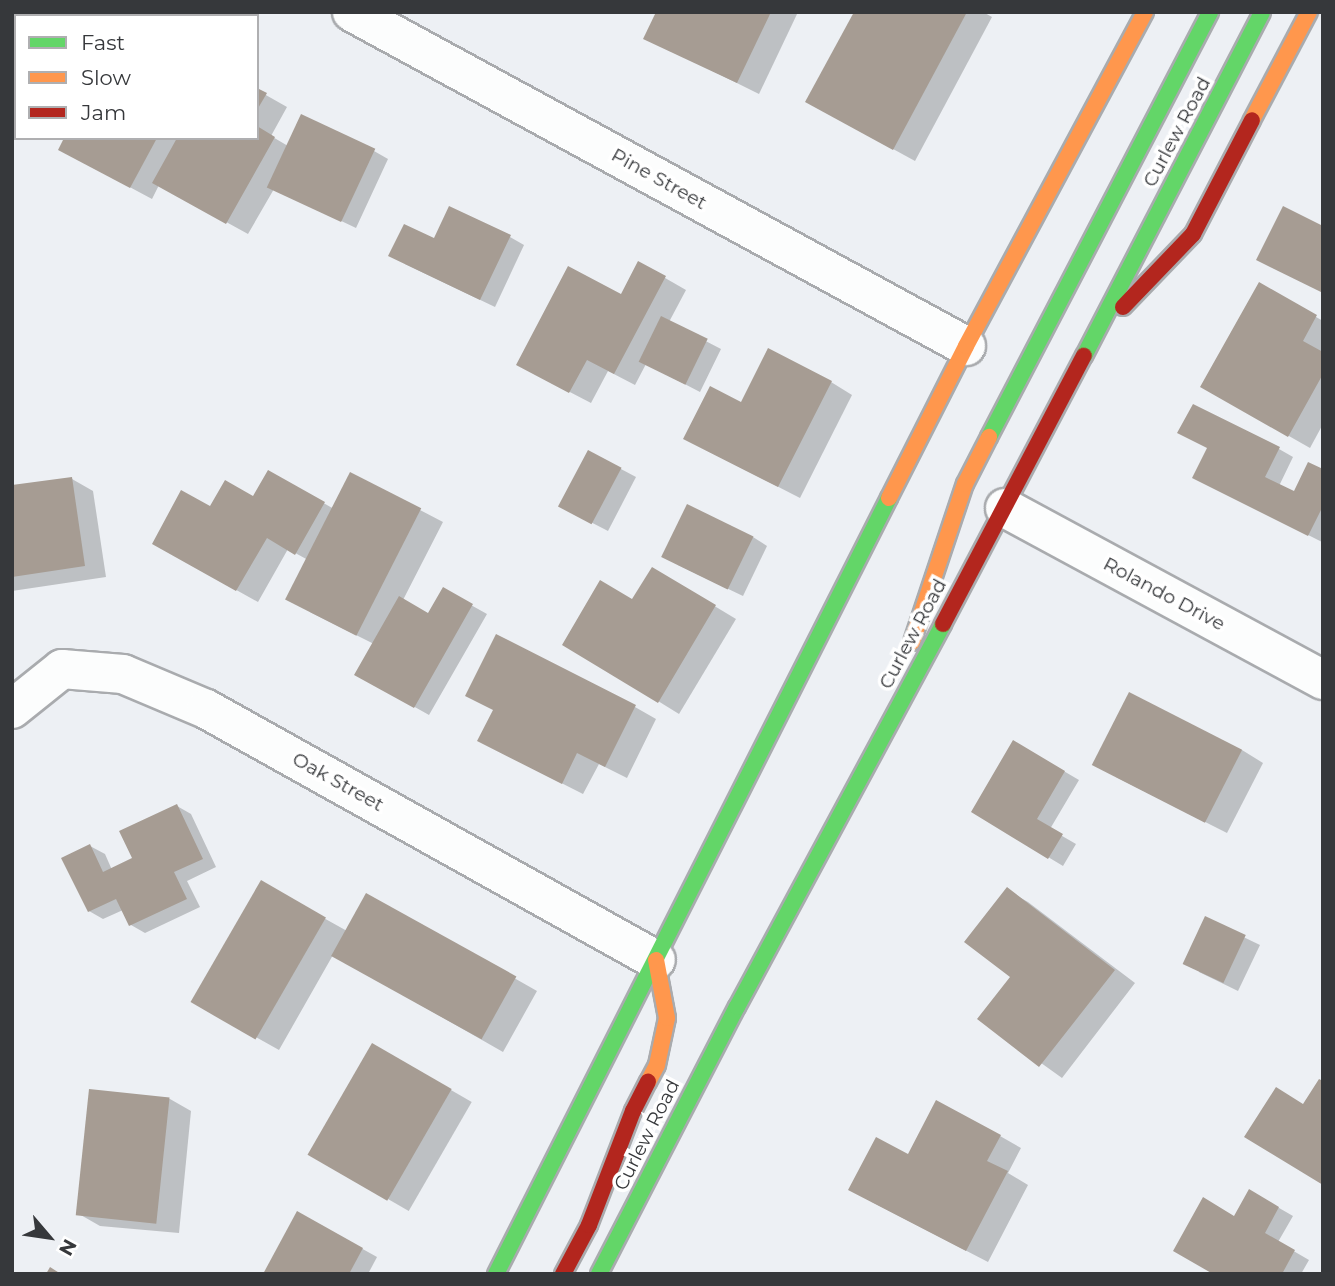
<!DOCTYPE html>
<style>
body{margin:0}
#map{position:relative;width:1335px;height:1286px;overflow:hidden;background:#edf0f4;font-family:Montserrat,sans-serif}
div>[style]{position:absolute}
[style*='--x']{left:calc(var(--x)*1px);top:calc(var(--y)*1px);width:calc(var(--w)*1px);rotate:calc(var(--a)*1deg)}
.shadow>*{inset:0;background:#0003;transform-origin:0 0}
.building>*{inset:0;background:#a69c93;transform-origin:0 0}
.roads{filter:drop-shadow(2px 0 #a9abae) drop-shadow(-2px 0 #a9abae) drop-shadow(0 2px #a9abae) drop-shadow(0 -2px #a9abae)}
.street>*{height:38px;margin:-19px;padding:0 19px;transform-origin:19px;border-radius:19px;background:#fcfdfd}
.fast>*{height:16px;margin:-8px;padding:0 8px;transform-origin:8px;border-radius:8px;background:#63d668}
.slow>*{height:16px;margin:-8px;padding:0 8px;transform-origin:8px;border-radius:8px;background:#ff974d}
.jam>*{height:16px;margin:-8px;padding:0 8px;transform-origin:8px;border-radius:8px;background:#b3261e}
span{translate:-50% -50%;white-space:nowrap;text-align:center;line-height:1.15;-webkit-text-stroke:7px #fff;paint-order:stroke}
.street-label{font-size:19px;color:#36383b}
.frame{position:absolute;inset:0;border:14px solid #36383b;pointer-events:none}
.legend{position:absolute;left:14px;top:14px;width:245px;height:126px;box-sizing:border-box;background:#fff;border:2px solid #afafb1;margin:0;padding:9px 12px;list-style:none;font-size:21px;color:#36383b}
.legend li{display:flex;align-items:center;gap:14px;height:35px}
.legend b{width:35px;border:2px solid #afafb1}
.north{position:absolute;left:14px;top:1202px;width:70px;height:70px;-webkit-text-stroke:5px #fff;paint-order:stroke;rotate:119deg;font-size:19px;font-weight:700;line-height:28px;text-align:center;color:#36383b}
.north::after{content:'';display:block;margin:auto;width:24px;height:32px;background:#36383b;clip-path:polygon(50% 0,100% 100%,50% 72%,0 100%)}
</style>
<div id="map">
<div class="shadow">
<div style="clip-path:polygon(658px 12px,798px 12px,759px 94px,646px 38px)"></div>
<div style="clip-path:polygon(856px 12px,983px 12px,992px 17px,915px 161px,829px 114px)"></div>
<div style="clip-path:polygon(12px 23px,16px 25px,12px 39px)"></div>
<div style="clip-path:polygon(257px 90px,287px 107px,271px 136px,288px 146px,374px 151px,388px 159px,356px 228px,274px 189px,248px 234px,159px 185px,152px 199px,81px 161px,66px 138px,257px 138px)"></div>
<div style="clip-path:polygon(510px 237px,524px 245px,495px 307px,405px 264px,435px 241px)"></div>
<div style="clip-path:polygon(639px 263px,686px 290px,669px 322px,721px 349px,700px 392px,646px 364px,635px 385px,608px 371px,591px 403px,539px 376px,622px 297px)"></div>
<div style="clip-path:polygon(1259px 284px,1323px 321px,1323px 424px,1310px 448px,1203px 387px)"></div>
<div style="clip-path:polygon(831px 382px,852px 395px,800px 498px,706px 450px,742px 404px)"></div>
<div style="clip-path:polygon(1209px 448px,1279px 449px,1293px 457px,1279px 486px,1294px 494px,1323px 471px,1322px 542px,1209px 485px)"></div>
<div style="clip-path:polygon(589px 452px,636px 477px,608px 531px,575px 514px)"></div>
<div style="clip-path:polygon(269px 472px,334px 509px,351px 474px,443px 522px,403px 600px,429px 615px,444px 590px,487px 614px,429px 715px,356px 674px,374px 644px,310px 612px,308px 560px,288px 549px,258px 602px,154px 544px,211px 509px,254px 499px)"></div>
<div style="clip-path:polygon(72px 479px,93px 491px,106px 577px,12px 591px,12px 487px)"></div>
<div style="clip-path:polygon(753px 537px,767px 546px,743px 596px,678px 565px)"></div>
<div style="clip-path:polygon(653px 569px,736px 619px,679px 714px,658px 701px,633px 601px)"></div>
<div style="clip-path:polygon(635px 707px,656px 719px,627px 778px,599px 764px,583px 794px,500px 752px)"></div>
<div style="clip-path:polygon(1014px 742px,1079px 780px,1050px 829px,1076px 844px,1063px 866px,973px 812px)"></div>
<div style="clip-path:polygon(1242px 750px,1263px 763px,1227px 833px,1116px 777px)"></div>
<div style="clip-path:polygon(177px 806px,191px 814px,216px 867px,187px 881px,200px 907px,145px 933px,131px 925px,123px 910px,103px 919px,89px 911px,90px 846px,105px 854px,112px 870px,134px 859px)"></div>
<div style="clip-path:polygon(261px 883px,347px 931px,367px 895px,537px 991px,503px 1052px,333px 955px,279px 1050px,194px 1002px)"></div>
<div style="clip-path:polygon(1007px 890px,1028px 902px,1135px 983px,1062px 1078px,980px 1019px,1012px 977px)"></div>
<div style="clip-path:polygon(1206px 919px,1260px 945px,1238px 991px,1199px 972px)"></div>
<div style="left:373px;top:1045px;width:114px;height:126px;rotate:30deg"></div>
<div style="clip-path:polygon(91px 1091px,170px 1099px,191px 1111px,179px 1233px,100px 1226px,79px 1214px)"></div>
<div style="clip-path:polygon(1000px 1136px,1021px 1148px,1008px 1173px,1028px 1185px,988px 1262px,872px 1202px,909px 1157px)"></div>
<div style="clip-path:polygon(1250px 1191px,1293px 1216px,1278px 1242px,1309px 1260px,1301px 1274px,1216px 1274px,1235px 1218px)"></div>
<div style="clip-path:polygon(298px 1213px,377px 1257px,368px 1274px,265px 1274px)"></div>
</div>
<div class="building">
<div style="clip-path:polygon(656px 12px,771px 12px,737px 83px,643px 39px)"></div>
<div style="clip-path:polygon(854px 12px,967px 12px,893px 150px,805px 102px)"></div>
<div style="clip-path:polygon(257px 88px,267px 93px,257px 110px)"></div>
<div style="left:301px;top:114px;width:82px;height:81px;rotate:25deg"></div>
<div style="clip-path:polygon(257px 126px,275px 137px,226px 224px,152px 183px,177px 138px,257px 138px)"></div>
<div style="clip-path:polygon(64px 138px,157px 138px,130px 188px,58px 150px)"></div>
<div style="clip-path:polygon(449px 206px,511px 235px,480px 300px,388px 256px,404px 224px,434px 238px)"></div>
<div style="clip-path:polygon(1283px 206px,1323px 226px,1323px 293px,1256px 260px)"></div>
<div style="clip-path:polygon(638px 261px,666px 276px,614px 374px,587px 360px,569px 393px,516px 365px,568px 266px,621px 294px)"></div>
<div style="clip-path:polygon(1259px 282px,1317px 315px,1303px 341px,1323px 352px,1323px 374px,1288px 437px,1200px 387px)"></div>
<div style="left:661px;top:316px;width:52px;height:51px;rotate:26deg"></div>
<div style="clip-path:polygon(768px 348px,832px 381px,778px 487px,683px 439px,710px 386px,741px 402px)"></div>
<div style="clip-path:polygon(1193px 404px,1280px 447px,1265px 477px,1294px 491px,1308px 462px,1323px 469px,1323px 506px,1308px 536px,1192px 478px,1207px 448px,1177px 433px)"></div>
<div style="left:588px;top:450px;width:38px;height:64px;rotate:28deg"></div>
<div style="clip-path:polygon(268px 470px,325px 502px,295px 555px,267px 538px,236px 591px,152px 544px,181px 490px,210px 506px,225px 480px,253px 496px)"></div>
<div style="left:350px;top:472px;width:80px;height:143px;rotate:27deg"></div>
<div style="clip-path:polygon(72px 477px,85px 566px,12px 577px,12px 485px)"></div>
<div style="left:687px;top:504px;width:74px;height:59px;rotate:26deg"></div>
<div style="clip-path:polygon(652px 567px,716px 605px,658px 703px,562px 645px,600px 580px,632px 599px)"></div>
<div style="clip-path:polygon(443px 587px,473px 604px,414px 708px,354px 675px,399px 596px,428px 613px)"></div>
<div style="clip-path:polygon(496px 634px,636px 705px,605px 767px,577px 753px,562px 784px,477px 741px,493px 710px,465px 696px)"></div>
<div style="left:1129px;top:692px;width:127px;height:82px;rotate:27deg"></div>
<div style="clip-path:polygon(1013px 740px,1065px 771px,1037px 819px,1063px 834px,1048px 859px,971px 812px)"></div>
<div style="clip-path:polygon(177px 804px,203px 859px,174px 872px,187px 899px,129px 926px,116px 899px,88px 912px,61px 858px,90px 844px,103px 872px,132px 858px,119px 831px)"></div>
<div style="left:261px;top:880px;width:75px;height:141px;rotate:30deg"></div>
<div style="clip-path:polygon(1007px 887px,1115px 970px,1039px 1067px,977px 1019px,1010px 977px,964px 942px)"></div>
<div style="left:366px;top:893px;width:172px;height:72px;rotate:29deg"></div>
<div style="left:1205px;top:916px;width:45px;height:53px;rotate:25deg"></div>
<div style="left:372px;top:1043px;width:92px;height:129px;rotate:30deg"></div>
<div style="clip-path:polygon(1319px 1079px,1323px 1081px,1323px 1185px,1244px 1137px,1276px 1087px,1303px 1104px)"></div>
<div style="left:89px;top:1089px;width:81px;height:127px;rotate:6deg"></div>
<div style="clip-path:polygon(936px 1100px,1001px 1135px,987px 1161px,1008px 1171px,966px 1251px,848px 1190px,876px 1137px,908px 1154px)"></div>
<div style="clip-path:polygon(1249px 1189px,1279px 1207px,1265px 1233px,1295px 1250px,1282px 1274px,1213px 1274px,1173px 1251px,1203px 1197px,1234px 1216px)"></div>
<div style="clip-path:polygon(297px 1211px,363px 1248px,349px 1274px,263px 1274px)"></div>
<div style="clip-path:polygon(50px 1267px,61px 1274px,46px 1274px)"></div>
</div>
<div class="roads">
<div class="street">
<div style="--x:352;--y:12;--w:699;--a:28.55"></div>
<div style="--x:1005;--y:508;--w:362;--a:28.4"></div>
<div style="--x:12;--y:709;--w:64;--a:-38.7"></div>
<div style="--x:62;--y:669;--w:61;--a:4.7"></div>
<div style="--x:123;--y:674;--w:90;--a:22.9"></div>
<div style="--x:206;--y:709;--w:515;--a:29.15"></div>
</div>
<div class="fast">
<div style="--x:1084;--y:356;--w:387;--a:-62.6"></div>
<div style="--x:989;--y:437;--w:479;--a:-62.5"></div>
<div style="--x:496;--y:1274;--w:870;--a:-63.14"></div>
<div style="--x:599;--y:1274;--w:301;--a:-62.7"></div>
<div style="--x:737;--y:1007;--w:435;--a:-61.7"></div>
</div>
<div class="slow">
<div style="--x:1252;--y:120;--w:122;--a:-62.2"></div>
<div style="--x:889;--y:498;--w:170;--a:-63.1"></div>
<div style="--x:966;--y:346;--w:379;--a:-61.8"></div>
<div style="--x:912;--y:642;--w:167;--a:-71.5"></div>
<div style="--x:965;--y:484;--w:53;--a:-62.9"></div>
<div style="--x:648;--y:1082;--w:19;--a:-62"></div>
<div style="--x:657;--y:1065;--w:48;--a:-78"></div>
<div style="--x:667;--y:1018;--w:59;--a:-100.7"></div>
</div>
<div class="jam">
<div style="--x:1123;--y:307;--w:101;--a:-46.2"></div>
<div style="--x:1193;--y:234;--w:128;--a:-62.6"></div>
<div style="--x:943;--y:624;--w:303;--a:-62.3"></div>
<div style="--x:563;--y:1274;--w:55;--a:-62"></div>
<div style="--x:589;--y:1225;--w:122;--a:-68.9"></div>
<div style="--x:633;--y:1111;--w:33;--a:-63"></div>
</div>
</div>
<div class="street-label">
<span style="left:1177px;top:132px;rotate:-62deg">Curlew Road</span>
<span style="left:659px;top:179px;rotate:29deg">Pine Street</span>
<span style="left:1164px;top:594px;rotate:28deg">Rolando Drive</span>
<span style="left:913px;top:634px;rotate:-62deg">Curlew Road</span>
<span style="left:338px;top:782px;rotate:29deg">Oak Street</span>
<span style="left:647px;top:1135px;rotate:-63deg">Curlew Road</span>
</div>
<div class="frame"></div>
<ul class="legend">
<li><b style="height:9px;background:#63d668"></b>Fast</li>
<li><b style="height:9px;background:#ff974d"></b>Slow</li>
<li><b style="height:9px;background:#b3261e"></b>Jam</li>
</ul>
<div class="north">N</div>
</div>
